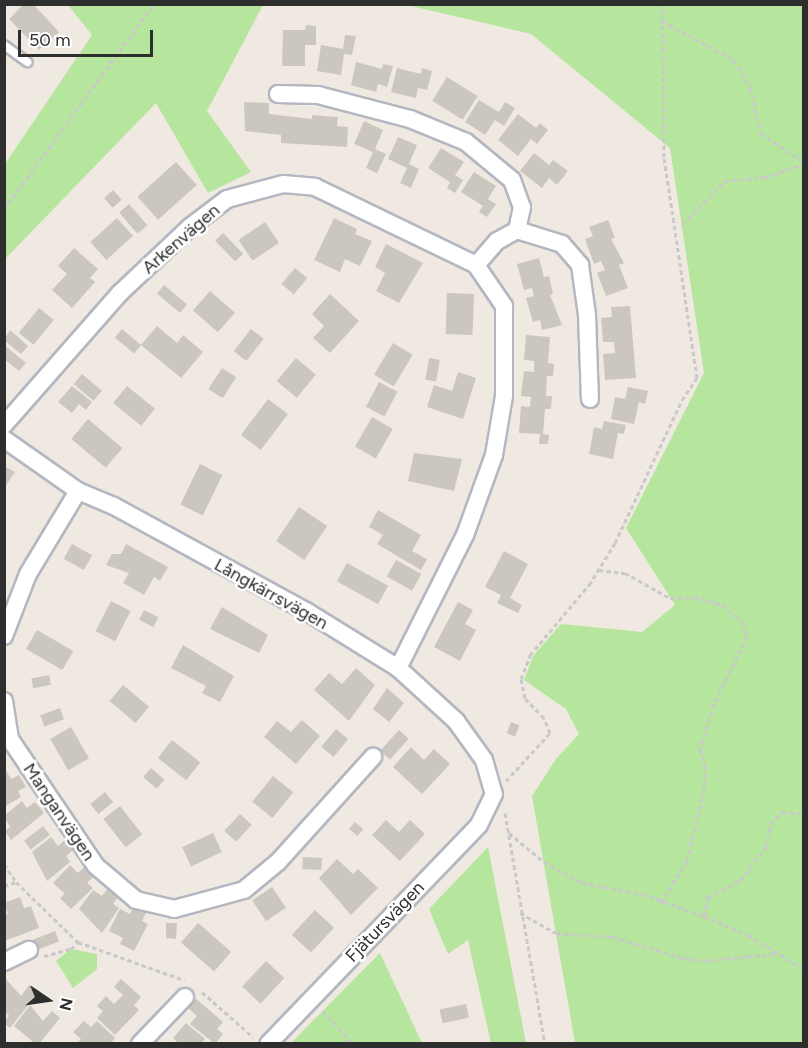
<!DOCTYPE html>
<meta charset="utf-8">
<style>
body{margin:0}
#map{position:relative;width:808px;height:1048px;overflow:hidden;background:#efe9e1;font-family:Figtree,sans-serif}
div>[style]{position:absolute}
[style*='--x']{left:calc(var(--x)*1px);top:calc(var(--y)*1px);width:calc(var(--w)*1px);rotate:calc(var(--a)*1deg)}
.green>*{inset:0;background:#b6e59e}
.building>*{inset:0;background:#cbc7bf;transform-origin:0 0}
.path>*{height:3px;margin-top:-1.5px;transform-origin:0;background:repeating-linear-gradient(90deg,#c9c9c9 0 4.5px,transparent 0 7.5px)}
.roads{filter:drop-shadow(2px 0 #b4b7c1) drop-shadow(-2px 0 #b4b7c1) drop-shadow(0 2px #b4b7c1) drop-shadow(0 -2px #b4b7c1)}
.lane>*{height:8px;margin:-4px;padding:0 4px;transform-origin:4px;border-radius:4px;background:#fff}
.street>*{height:16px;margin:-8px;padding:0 8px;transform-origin:8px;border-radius:8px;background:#fff}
span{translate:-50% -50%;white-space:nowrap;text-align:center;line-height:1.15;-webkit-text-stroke:5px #fff;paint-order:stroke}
.street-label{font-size:18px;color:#2e2e2e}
.frame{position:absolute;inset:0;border:6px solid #2e2e2e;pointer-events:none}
.north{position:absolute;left:18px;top:970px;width:60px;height:60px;-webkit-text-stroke:4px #fff;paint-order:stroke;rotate:103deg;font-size:16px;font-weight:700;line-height:24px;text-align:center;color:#2e2e2e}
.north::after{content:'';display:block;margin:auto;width:21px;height:27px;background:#2e2e2e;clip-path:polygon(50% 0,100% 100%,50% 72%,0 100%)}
.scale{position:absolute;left:18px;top:30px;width:135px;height:27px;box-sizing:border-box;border:3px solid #2e2e2e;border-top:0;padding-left:8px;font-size:18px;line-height:21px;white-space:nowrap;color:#2e2e2e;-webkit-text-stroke:4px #fff;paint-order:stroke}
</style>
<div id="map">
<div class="green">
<div style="clip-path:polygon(68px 5px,263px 5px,207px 111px,251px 172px,208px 193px,156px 103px,5px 259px,5px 164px,92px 35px)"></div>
<div style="clip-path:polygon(407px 5px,803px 5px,803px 1043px,575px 1043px,532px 796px,556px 759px,579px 734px,566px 709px,524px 680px,533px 656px,561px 624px,642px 632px,675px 605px,626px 528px,704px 373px,670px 148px,531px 34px)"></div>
<div style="clip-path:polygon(488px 847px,526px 1043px,491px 1043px,468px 940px,448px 954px,429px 909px)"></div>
<div style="clip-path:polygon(71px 949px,97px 954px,97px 969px,73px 988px,56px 961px)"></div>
<div style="clip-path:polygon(380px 953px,422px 1043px,291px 1043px)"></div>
</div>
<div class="building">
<div style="clip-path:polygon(24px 4px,33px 4px,59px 32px,39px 50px,9px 19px)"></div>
<div style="clip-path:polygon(306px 25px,316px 26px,316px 45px,305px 45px,305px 66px,282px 66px,283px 30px,305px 30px)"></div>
<div style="clip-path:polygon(345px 35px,356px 36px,352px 55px,344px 54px,341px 75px,317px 71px,321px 45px,343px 49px)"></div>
<div style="clip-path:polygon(356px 62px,382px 69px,383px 64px,393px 66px,387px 87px,378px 84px,376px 92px,351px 85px)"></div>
<div style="clip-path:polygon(397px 68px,421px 74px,422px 68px,432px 71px,427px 90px,418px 88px,416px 98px,391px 92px)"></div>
<div style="left:447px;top:77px;width:36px;height:28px;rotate:32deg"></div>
<div style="clip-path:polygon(479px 100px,499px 112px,505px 102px,515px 108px,504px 126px,495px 120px,485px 135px,465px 122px)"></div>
<div style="clip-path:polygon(244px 102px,269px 103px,269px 114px,312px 119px,312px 115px,338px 117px,337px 126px,348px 127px,347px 147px,281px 143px,281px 135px,245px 131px)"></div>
<div style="clip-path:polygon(518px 114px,536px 128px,540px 123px,548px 130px,537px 144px,531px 139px,518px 156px,498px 140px)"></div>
<div style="clip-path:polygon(364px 121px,383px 130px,375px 149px,386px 154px,377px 173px,366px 168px,373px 152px,354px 144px)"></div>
<div style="clip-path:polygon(398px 137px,417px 145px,409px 164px,419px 169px,411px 188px,400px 183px,407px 168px,388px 159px)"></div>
<div style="clip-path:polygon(441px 148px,464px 162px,455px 175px,463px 180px,455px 193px,447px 188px,450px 182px,428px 168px)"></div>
<div style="clip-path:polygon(534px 153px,549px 165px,553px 160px,568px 171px,557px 185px,549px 178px,542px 188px,520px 171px)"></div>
<div style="left:176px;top:162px;width:31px;height:52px;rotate:48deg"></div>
<div style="clip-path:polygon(474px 172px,496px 186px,488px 199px,496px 204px,487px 217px,479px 212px,483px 206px,461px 192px)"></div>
<div style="left:113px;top:190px;width:13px;height:12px;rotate:48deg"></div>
<div style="left:129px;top:204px;width:28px;height:13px;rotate:49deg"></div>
<div style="left:117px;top:218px;width:24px;height:36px;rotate:48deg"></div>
<div style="clip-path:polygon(334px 218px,357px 229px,355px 234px,372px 241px,360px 266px,345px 259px,340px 272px,314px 260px)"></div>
<div style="clip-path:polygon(608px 220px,615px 238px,611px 239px,624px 263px,619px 265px,628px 288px,606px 296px,597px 273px,605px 270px,601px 261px,594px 264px,585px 239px,593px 236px,589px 227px)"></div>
<div style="left:265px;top:222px;width:25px;height:32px;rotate:56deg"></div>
<div style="left:223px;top:233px;width:29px;height:11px;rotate:46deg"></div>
<div style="clip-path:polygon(386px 244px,423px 263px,399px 303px,376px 291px,385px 273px,375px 267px)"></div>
<div style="clip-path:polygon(74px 248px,98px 269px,90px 278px,95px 282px,72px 308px,52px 290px,67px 274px,58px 266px)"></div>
<div style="clip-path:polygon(539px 258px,544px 277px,549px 276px,553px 294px,550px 295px,562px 325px,542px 330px,540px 320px,533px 322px,526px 298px,534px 296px,532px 288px,524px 290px,517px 264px)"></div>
<div style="left:295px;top:268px;width:16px;height:21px;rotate:40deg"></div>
<div style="left:164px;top:285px;width:30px;height:11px;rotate:40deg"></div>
<div style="left:210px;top:291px;width:33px;height:26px;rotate:41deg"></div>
<div style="left:447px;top:293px;width:27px;height:41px;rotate:2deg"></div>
<div style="clip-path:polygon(330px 294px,359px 321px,330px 353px,313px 338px,324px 326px,312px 314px)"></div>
<div style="clip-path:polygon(630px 306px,636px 378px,605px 380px,603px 354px,615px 353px,614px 342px,603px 342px,601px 318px,612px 317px,611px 307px)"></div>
<div style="left:39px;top:308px;width:19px;height:32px;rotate:39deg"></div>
<div style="clip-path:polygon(157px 326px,177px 343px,183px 335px,203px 352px,181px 378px,141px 345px)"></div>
<div style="left:122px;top:329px;width:25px;height:11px;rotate:40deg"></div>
<div style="left:251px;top:329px;width:16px;height:28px;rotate:38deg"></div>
<div style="clip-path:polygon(10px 330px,28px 346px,21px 354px,4px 340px)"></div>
<div style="clip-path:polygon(526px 335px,550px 337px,548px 363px,554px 364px,553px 376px,547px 376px,546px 396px,552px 396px,551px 409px,545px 409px,543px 434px,549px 435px,548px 444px,539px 444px,540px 434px,519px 433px,521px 406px,530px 407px,531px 397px,521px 396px,524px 371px,534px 372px,534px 361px,524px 360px)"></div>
<div style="left:393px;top:343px;width:23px;height:37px;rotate:31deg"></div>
<div style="clip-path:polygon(4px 345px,26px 363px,19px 371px,4px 359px)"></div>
<div style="left:296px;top:358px;width:26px;height:30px;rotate:40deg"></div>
<div style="left:429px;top:358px;width:11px;height:22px;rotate:10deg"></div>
<div style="left:222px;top:368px;width:17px;height:25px;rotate:33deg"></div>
<div style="clip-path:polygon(458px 372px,476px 378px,463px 419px,427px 407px,434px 385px,452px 391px)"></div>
<div style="left:82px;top:374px;width:26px;height:13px;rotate:40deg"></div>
<div style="left:379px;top:382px;width:21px;height:28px;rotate:28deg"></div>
<div style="clip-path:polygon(72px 386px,92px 402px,86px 410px,79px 404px,72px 413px,58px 402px)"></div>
<div style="left:127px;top:386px;width:36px;height:22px;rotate:39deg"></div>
<div style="clip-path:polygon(628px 387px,648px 391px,645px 404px,639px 402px,634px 424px,611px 419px,615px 397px,625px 399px)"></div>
<div style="left:268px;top:399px;width:25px;height:45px;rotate:37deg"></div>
<div style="left:372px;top:417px;width:24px;height:34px;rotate:30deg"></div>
<div style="left:88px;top:419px;width:45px;height:26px;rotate:40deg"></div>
<div style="clip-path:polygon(604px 421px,626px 425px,624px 434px,618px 433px,613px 459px,589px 454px,594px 427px,602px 429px)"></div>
<div style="clip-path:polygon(414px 453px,462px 459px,454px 491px,408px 481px)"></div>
<div style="left:200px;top:464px;width:25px;height:45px;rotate:26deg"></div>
<div style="clip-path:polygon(4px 466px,15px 472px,4px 488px)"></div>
<div style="left:299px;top:507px;width:34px;height:41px;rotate:34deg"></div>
<div style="clip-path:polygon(378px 510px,421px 535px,412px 551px,427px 559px,421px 570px,377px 544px,383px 535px,369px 527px)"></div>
<div style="left:72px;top:544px;width:23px;height:17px;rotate:29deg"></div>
<div style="clip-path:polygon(126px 544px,168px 567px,160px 581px,154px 577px,144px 595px,123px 583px,129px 573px,106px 565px,112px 554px,121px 554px)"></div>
<div style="clip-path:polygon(504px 551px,528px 564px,510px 598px,522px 605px,518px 613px,497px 603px,501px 595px,485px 587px)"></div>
<div style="left:396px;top:560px;width:29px;height:19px;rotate:29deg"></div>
<div style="left:347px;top:563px;width:47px;height:21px;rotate:29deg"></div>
<div style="left:111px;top:601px;width:22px;height:34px;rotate:27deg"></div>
<div style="clip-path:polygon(458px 602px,473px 610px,465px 624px,476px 630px,460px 661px,434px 647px)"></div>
<div style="clip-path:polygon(222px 607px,268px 635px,259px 653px,210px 629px)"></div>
<div style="left:144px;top:610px;width:16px;height:11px;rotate:27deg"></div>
<div style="left:37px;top:630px;width:42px;height:22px;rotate:30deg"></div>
<div style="clip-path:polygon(183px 645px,234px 676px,220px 702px,202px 693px,206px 686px,171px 668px)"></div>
<div style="clip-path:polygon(356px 668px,375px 685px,349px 721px,314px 690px,329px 673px,342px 684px)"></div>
<div style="left:49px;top:675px;width:10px;height:18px;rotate:79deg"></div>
<div style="left:123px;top:685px;width:34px;height:21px;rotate:40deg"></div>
<div style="clip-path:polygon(387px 688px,404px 703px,389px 722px,373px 709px)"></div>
<div style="left:60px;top:708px;width:12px;height:21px;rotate:70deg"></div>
<div style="clip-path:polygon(302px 720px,320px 736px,296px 764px,264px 737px,277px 721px,291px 732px)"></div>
<div style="left:511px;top:722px;width:9px;height:12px;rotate:21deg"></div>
<div style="left:71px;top:727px;width:36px;height:24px;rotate:60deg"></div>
<div style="left:336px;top:729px;width:16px;height:23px;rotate:40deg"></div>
<div style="left:399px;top:730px;width:13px;height:28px;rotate:42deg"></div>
<div style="left:172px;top:740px;width:36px;height:23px;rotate:38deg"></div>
<div style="clip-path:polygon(411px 747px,424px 760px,434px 749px,450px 764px,422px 794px,393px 767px)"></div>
<div style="clip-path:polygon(4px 767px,11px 779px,19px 775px,26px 787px,18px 791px,21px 797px,4px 807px)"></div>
<div style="left:151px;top:768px;width:18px;height:12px;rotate:41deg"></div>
<div style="left:273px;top:776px;width:26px;height:33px;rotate:39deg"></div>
<div style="left:105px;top:792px;width:13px;height:19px;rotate:51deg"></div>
<div style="clip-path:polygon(22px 801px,27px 808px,35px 802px,44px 813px,11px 840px,5px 831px,10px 827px,4px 816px)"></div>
<div style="left:120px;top:806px;width:36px;height:21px;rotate:52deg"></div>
<div style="left:240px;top:814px;width:16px;height:23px;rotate:43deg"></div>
<div style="clip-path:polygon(386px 820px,399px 832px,410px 820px,425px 834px,400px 861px,372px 835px)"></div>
<div style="left:355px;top:822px;width:11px;height:9px;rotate:41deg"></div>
<div style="left:43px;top:826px;width:11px;height:24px;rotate:52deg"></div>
<div style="left:213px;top:833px;width:21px;height:34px;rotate:65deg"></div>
<div style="clip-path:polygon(51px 837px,58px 846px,65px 840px,73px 850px,66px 856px,70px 862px,47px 881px,32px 852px)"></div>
<div style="left:303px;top:857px;width:19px;height:12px;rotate:3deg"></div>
<div style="clip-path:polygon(337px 859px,353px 874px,358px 869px,378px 888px,351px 915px,319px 878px)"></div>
<div style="clip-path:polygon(70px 865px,78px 873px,84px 867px,94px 876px,87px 883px,93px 888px,71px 909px,60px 898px,65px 894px,53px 883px)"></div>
<div style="left:272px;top:887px;width:25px;height:24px;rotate:56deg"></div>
<div style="clip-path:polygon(108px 888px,119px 896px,113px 904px,119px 908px,102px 933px,79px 909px,93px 890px,102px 896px)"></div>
<div style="clip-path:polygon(20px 897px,24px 908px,31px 906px,39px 928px,4px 941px,4px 915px,8px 914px,4px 903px)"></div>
<div style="clip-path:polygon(134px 906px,146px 913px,142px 921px,148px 924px,134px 951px,120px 944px,123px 938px,109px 931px,120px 909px,130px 914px)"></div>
<div style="left:315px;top:910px;width:26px;height:34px;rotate:43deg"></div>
<div style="clip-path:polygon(166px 923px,177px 923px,176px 939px,166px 938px)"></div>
<div style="left:198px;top:923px;width:44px;height:26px;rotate:41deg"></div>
<div style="left:55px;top:931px;width:11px;height:23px;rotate:68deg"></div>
<div style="left:266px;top:961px;width:25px;height:35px;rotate:43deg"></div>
<div style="clip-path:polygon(4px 977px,21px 996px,29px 985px,38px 993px,10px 1028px,4px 1023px,9px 1015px,4px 1012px)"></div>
<div style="clip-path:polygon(121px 979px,141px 997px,134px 1005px,139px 1010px,115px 1035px,97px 1018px,103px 1011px,97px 1006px,106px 996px,114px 1004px,123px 995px,114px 987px)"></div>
<div style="clip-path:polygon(195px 998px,223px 1022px,217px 1029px,223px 1034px,215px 1044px,190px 1024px,197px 1016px,187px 1007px)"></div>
<div style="left:466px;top:1004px;width:14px;height:27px;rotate:78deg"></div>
<div style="clip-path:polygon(30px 1005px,43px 1021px,52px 1011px,60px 1018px,39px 1044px,30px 1044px,32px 1041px,14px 1026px)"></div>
<div style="clip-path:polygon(84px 1021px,91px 1027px,97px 1021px,115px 1038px,110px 1044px,76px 1044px,81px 1039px,73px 1032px)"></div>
<div style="clip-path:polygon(186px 1023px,205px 1039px,201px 1044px,179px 1044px,173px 1038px)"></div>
</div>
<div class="path">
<div style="--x:662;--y:21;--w:82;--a:28.4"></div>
<div style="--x:734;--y:60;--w:31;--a:59"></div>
<div style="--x:750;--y:87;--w:48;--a:76.8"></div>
<div style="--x:761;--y:134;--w:51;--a:33.1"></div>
<div style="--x:4;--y:209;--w:254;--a:-53.8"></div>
<div style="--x:682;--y:225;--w:62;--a:-45.7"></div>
<div style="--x:725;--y:181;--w:41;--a:-5.6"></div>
<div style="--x:766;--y:177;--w:40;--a:-18.9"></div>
<div style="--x:599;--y:570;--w:26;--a:7"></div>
<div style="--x:625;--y:573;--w:51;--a:29.1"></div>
<div style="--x:670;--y:598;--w:24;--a:-2"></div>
<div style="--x:694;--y:597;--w:30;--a:15"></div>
<div style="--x:723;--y:605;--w:25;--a:42"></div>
<div style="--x:742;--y:622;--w:15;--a:70"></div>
<div style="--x:747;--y:636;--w:76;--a:115.9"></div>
<div style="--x:714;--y:704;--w:47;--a:107.3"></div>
<div style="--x:700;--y:749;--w:18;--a:74"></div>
<div style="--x:705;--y:766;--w:25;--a:92"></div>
<div style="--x:704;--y:791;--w:72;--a:103.7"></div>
<div style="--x:687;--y:861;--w:49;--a:122.4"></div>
<div style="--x:506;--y:781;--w:65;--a:-47.5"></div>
<div style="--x:550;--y:733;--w:16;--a:-112"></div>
<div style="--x:544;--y:718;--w:28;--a:-134"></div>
<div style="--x:525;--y:698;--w:19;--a:-102"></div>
<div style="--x:521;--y:679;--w:26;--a:-69"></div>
<div style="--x:530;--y:655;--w:92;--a:-49.9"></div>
<div style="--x:589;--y:585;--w:49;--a:-58.2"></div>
<div style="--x:615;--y:543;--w:158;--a:-64.9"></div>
<div style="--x:682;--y:400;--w:27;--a:-56"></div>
<div style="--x:697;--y:378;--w:223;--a:-98.5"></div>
<div style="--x:664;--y:157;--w:153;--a:-90.7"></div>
<div style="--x:505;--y:813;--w:234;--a:80.2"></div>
<div style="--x:509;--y:833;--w:45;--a:39.6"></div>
<div style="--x:544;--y:862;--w:43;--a:28.9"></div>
<div style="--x:582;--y:883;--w:61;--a:10.4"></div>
<div style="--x:642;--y:894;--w:66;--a:19.5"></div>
<div style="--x:704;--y:916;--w:48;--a:23.4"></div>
<div style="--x:748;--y:935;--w:66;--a:31.3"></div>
<div style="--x:4;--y:864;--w:22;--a:56"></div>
<div style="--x:16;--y:882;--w:86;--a:44.1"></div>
<div style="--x:78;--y:942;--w:113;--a:19.7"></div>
<div style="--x:4;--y:886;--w:13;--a:-18"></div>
<div style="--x:520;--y:913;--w:41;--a:29.1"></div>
<div style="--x:556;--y:933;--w:57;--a:4"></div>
<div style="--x:613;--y:937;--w:72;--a:16.9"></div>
<div style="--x:682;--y:958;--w:21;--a:8"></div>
<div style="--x:703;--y:961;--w:73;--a:-5.5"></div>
<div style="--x:704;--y:916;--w:19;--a:-78"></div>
<div style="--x:708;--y:897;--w:37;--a:-27"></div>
<div style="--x:741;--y:880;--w:43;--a:-52.6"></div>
<div style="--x:767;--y:846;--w:22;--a:-82"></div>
<div style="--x:770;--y:824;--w:17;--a:-45"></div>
<div style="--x:782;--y:812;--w:22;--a:3"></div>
<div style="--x:44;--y:956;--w:28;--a:-15"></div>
<div style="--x:71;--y:949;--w:10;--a:-45"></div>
<div style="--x:202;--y:992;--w:68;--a:41.4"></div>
<div style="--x:323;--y:1011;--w:45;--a:47.7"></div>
</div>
<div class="roads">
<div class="lane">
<div style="--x:4;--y:45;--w:29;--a:36"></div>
</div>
<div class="street">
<div style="--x:278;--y:94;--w:40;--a:1.4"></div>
<div style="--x:318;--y:95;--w:95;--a:14.6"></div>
<div style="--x:410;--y:119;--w:61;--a:22.3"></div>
<div style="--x:466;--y:142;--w:60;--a:39.6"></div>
<div style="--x:512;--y:180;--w:29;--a:70"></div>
<div style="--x:522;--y:207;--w:24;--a:102"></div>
<div style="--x:517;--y:230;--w:23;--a:151"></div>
<div style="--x:497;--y:241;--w:32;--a:131"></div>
<div style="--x:517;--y:230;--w:47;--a:17.3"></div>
<div style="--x:562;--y:244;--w:28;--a:49"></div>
<div style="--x:580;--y:265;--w:50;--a:82"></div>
<div style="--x:587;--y:315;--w:84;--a:88"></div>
<div style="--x:4;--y:425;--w:176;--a:-48.7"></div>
<div style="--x:120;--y:293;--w:96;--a:-43.3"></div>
<div style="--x:190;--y:227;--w:46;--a:-37.1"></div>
<div style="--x:227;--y:199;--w:58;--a:-15"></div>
<div style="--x:283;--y:184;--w:32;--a:5"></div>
<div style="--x:315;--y:187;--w:179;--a:25.8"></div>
<div style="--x:476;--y:265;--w:50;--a:55.7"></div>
<div style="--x:504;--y:306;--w:90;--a:90"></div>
<div style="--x:504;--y:396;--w:60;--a:99.6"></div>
<div style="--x:494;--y:455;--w:85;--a:109.9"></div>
<div style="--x:465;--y:535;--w:149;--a:116.7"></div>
<div style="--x:4;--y:439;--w:90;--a:35.1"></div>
<div style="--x:78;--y:491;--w:39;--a:23"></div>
<div style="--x:114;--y:506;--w:219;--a:28.7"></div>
<div style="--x:306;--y:611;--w:108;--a:31.8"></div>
<div style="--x:398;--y:668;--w:79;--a:42.4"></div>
<div style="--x:456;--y:721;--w:48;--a:54.3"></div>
<div style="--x:484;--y:760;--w:35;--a:74"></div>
<div style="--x:494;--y:794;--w:34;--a:116"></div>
<div style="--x:479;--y:825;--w:304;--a:133.9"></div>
<div style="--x:4;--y:636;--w:66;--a:-68.8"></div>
<div style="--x:28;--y:574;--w:97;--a:-58.9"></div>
<div style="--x:4;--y:701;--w:38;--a:81"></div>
<div style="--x:10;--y:739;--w:153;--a:55.9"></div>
<div style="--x:96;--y:866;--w:52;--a:40.4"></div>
<div style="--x:136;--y:900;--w:39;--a:13"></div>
<div style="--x:174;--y:909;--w:73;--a:-15.2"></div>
<div style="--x:244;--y:890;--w:44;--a:-39.5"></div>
<div style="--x:278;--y:862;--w:142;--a:-47.9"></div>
<div style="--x:4;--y:962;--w:28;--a:-26"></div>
<div style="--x:140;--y:1044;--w:65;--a:-46.2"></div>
</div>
</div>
<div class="street-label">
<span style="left:181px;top:239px;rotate:-41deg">Arkenvägen</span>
<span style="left:271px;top:594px;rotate:29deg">Långkärrsvägen</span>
<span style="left:59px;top:812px;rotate:56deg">Manganvägen</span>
<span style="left:385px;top:922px;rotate:-46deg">Fjätursvägen</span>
</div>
<div class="frame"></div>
<div class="north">N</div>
<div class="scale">50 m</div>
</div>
